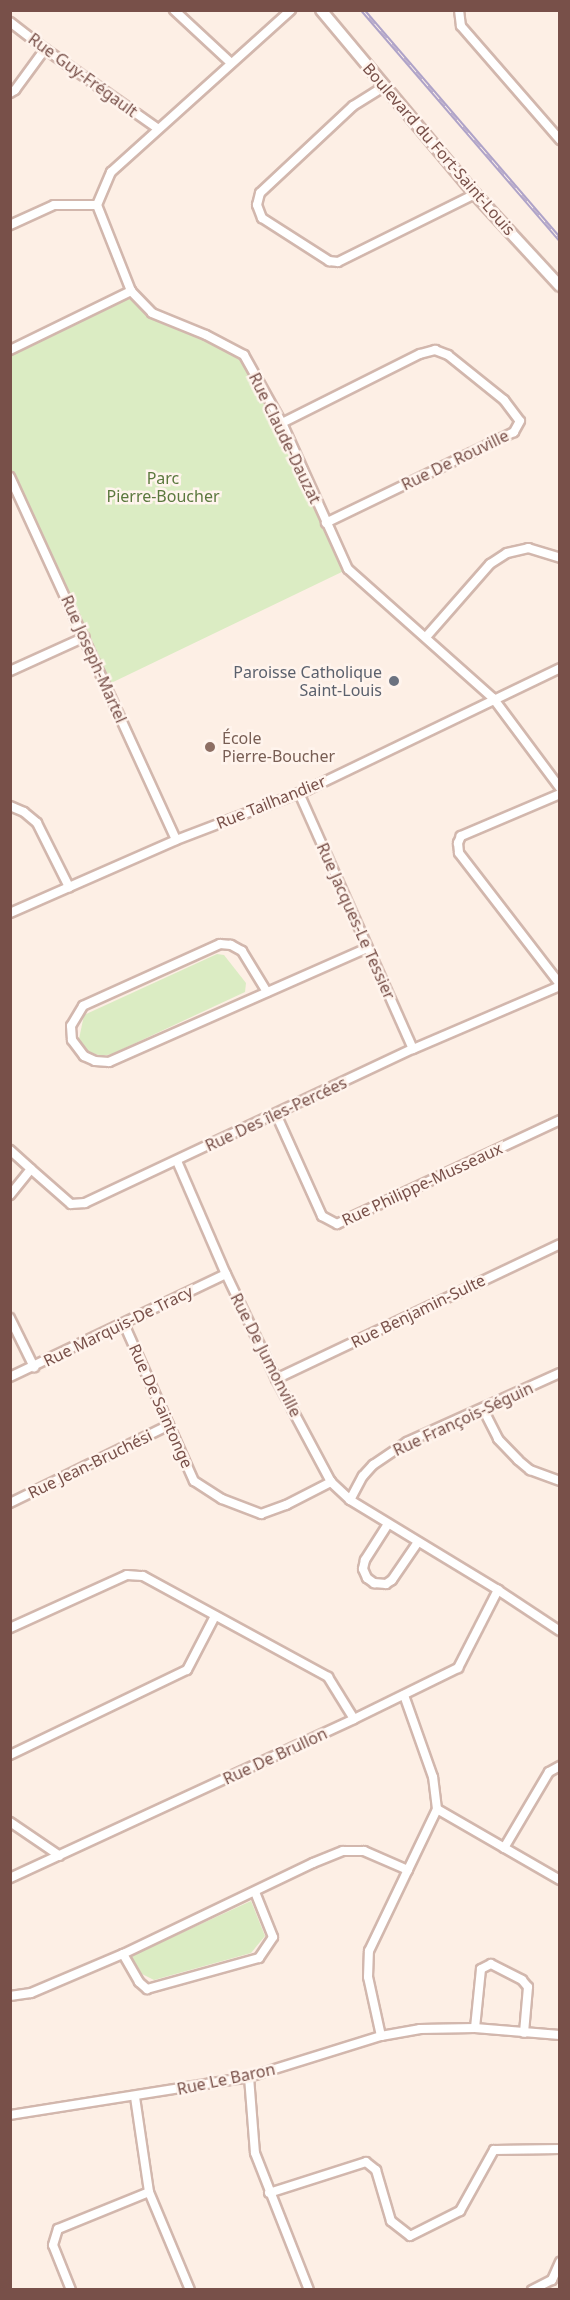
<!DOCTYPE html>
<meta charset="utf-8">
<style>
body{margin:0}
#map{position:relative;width:570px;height:2300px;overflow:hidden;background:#fdefe5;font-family:"Noto Sans",sans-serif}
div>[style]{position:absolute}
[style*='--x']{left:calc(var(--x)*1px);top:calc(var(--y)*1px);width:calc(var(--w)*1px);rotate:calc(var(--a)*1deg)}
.green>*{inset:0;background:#dbecc3}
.roads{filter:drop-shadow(2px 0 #d2b7ad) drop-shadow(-2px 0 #d2b7ad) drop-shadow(0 2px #d2b7ad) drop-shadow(0 -2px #d2b7ad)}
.minor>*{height:8px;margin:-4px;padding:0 4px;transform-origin:4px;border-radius:4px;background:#fff}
.tertiary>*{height:10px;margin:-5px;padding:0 5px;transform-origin:5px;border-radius:5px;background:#fff}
.rail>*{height:5px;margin-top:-2.5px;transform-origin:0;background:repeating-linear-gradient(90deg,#fff4ed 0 9px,#afa3c8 0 18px);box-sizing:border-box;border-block:2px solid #afa3c8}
.dots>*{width:16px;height:16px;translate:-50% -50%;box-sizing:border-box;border:3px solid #fff4ed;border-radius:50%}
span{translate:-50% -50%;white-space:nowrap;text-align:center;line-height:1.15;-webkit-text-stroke:5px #fff4ed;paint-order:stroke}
.street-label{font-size:16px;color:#785049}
.park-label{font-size:16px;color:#5a783d}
.worship-label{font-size:16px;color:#5b616d}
.right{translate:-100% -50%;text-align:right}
.education-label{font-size:16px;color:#785e54}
.left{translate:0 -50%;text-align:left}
.frame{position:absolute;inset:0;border:12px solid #785049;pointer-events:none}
</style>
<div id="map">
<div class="green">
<div style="clip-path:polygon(131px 291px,152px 313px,244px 355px,282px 423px,348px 569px,107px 685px,11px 477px,10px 350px)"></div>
<div style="clip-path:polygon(217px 954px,224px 955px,246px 983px,245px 992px,112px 1054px,102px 1056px,89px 1052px,79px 1039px,84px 1015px)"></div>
<div style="clip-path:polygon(251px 1901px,265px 1936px,251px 1953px,154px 1980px,142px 1974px,131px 1956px)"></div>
</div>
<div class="roads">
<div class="minor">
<div style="--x:174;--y:10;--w:76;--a:42.9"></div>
<div style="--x:291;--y:10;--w:242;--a:138"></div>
<div style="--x:111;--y:172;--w:36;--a:113"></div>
<div style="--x:97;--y:205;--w:92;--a:68.4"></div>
<div style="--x:131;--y:291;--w:30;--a:46"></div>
<div style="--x:152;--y:313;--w:58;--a:22.2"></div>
<div style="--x:206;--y:335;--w:43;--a:27.8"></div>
<div style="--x:244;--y:355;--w:78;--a:60.8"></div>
<div style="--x:282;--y:423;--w:160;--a:65.7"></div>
<div style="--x:348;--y:569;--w:194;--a:41.7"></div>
<div style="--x:493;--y:698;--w:112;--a:53.3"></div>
<div style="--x:459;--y:10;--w:16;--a:83"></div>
<div style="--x:461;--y:26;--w:151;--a:49"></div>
<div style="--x:10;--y:22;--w:44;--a:37.6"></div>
<div style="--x:45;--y:49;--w:137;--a:35.2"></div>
<div style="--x:385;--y:86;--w:38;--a:148"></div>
<div style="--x:353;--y:106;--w:127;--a:136.9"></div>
<div style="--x:260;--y:193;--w:12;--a:104"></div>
<div style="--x:257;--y:205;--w:14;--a:69"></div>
<div style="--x:262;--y:218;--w:80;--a:32.7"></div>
<div style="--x:329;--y:261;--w:9;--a:6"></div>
<div style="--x:338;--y:262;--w:153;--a:-26.4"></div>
<div style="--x:10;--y:93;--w:6;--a:-31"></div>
<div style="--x:15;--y:90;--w:51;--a:-53.8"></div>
<div style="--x:10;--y:225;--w:48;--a:-24.4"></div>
<div style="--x:54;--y:205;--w:43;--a:0"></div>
<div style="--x:10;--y:350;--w:135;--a:-26"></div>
<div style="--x:282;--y:423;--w:154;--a:-26.6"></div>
<div style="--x:420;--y:354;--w:16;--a:-15"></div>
<div style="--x:435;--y:350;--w:14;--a:21"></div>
<div style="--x:448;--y:355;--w:72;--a:38.8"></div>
<div style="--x:504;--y:400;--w:26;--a:53"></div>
<div style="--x:520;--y:421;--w:13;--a:119"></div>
<div style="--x:514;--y:432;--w:209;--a:154.2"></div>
<div style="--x:10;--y:477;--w:399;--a:65.4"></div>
<div style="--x:426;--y:637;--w:97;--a:-48.8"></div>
<div style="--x:490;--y:564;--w:20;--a:-33"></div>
<div style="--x:507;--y:553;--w:22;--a:-13"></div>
<div style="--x:528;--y:548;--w:34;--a:17"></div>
<div style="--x:10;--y:671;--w:82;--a:-24.4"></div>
<div style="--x:299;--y:793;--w:280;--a:66"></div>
<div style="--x:560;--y:794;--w:108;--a:157"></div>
<div style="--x:461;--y:836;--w:8;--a:113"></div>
<div style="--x:458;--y:843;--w:10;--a:84"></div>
<div style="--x:459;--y:853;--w:165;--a:52.4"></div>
<div style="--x:10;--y:806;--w:15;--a:23"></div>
<div style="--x:24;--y:812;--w:17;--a:40"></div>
<div style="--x:37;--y:823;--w:72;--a:63.4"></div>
<div style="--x:10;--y:913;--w:181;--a:-23.7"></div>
<div style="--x:176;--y:840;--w:140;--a:-20.9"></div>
<div style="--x:307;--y:790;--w:281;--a:-25.7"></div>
<div style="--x:267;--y:992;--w:48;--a:-121.4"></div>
<div style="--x:242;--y:951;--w:13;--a:-151"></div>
<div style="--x:231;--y:945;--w:11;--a:-175"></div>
<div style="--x:220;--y:944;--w:150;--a:155.7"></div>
<div style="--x:83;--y:1006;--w:23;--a:121"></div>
<div style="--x:71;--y:1026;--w:14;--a:86"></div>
<div style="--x:72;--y:1040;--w:20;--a:53"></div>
<div style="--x:84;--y:1056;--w:12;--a:24"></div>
<div style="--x:95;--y:1061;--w:14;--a:4"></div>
<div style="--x:109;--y:1062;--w:282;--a:-23.8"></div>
<div style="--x:276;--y:1114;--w:112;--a:65.7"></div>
<div style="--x:322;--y:1216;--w:17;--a:28"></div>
<div style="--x:337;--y:1224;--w:246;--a:-25"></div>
<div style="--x:10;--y:1150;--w:28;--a:42"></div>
<div style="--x:177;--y:1161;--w:123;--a:66.6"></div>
<div style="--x:226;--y:1274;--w:116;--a:64.5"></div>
<div style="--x:276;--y:1379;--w:117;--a:61.9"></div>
<div style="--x:331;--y:1482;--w:26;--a:43"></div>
<div style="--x:350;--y:1500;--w:173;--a:31.3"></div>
<div style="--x:498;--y:1590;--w:74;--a:33.5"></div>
<div style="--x:10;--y:1195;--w:33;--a:-51"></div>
<div style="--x:31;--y:1169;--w:53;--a:41.2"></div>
<div style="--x:71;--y:1204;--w:14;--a:-4"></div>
<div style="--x:85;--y:1203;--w:362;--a:-25.2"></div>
<div style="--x:413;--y:1049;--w:160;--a:-23.2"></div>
<div style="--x:10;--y:1318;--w:55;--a:63.9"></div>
<div style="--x:124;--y:1324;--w:172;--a:66"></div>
<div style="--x:194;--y:1481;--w:33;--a:33"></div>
<div style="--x:222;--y:1499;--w:42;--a:21"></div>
<div style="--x:261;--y:1514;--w:27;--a:-20"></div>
<div style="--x:286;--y:1505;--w:51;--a:-27.1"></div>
<div style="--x:10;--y:1377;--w:239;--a:-25.5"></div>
<div style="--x:276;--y:1379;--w:314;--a:-25.4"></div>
<div style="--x:483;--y:1409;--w:34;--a:63"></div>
<div style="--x:498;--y:1439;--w:29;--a:46"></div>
<div style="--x:518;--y:1460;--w:16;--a:40"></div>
<div style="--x:530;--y:1470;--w:32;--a:20"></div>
<div style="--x:350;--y:1500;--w:27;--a:-62"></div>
<div style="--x:363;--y:1476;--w:15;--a:-48"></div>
<div style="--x:373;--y:1465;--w:41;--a:-34.1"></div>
<div style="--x:407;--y:1442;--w:168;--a:-24.3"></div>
<div style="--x:10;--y:1503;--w:177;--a:-26.1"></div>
<div style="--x:388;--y:1524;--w:43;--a:122.6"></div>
<div style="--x:365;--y:1560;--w:9;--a:103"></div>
<div style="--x:363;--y:1569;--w:10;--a:66"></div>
<div style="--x:367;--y:1578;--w:9;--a:36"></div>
<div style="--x:374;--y:1583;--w:12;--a:5"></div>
<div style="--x:386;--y:1584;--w:7;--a:-34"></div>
<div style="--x:392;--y:1580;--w:46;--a:-55.6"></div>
<div style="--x:10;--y:1628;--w:128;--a:-24.4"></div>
<div style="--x:127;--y:1575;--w:16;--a:4"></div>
<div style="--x:143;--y:1576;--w:211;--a:28.6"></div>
<div style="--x:328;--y:1677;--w:49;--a:58.2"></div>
<div style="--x:10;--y:1755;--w:196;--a:-25.7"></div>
<div style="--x:187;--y:1670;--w:61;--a:-62.6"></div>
<div style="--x:437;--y:1809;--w:142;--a:30"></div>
<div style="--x:10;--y:1822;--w:60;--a:34.2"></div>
<div style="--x:504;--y:1848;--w:88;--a:-59.4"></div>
<div style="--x:549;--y:1772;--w:13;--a:-29"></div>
<div style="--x:10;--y:1878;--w:379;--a:-24.8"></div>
<div style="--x:354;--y:1719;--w:116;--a:-26.1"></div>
<div style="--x:458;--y:1668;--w:88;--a:-62.9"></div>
<div style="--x:123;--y:1954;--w:32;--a:60"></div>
<div style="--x:139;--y:1982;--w:11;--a:41"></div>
<div style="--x:147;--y:1989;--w:116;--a:-15.5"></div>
<div style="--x:259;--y:1958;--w:25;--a:-56"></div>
<div style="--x:273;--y:1937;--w:48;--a:-111.8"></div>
<div style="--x:10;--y:1996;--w:21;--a:-8"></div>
<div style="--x:31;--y:1993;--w:100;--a:-23"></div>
<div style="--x:123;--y:1954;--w:211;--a:-25.6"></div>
<div style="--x:313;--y:1863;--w:32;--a:-22"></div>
<div style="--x:343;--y:1851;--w:21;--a:0"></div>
<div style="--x:364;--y:1851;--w:48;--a:23.4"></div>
<div style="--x:475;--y:2028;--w:59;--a:-84.2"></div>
<div style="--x:481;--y:1969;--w:11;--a:-27"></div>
<div style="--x:491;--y:1964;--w:35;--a:27"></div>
<div style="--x:522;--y:1980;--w:9;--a:49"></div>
<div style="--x:528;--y:1987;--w:46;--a:95"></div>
<div style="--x:381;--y:2036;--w:60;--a:-102.4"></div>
<div style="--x:368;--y:1977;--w:26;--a:-88"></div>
<div style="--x:369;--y:1951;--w:157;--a:-64.4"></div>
<div style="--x:437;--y:1809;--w:32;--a:-97"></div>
<div style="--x:433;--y:1777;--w:87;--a:-109.5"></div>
<div style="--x:249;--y:2077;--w:76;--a:85.5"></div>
<div style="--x:255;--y:2153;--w:147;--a:68.5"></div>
<div style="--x:135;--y:2097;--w:96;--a:81.6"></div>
<div style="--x:149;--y:2192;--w:106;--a:67.3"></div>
<div style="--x:10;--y:2115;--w:242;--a:-9"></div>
<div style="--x:249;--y:2077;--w:138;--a:-17.3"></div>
<div style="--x:381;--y:2036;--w:40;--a:-10"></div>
<div style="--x:420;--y:2029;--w:55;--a:-1"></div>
<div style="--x:475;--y:2028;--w:85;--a:4.7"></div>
<div style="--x:269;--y:2193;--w:102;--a:-17.7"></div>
<div style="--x:366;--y:2162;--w:13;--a:39"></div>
<div style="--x:376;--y:2170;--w:53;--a:73.6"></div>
<div style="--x:391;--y:2221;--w:24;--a:38"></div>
<div style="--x:410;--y:2236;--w:56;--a:-26.6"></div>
<div style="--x:460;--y:2211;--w:70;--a:-60.9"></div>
<div style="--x:494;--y:2150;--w:66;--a:-0.9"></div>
<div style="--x:71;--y:2290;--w:48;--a:-111.8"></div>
<div style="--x:53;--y:2245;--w:17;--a:-73"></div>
<div style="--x:58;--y:2229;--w:98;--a:-22.1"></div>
<div style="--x:532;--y:2290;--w:22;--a:-27"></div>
<div style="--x:552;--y:2280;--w:20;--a:-66"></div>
</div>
<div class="tertiary">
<div style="--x:321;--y:10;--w:240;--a:50.1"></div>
<div style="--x:475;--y:194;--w:125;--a:47.3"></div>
</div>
</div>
<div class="rail">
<div style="--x:363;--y:10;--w:302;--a:49.3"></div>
</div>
<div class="dots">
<div style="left:394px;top:681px;background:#6b7280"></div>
<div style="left:210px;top:747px;background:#8d6e63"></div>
</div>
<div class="street-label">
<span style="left:83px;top:75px;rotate:36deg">Rue Guy-Frégault</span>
<span style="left:439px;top:149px;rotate:49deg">Boulevard du Fort-Saint-Louis</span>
<span style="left:285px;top:438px;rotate:64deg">Rue Claude-Dauzat</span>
<span style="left:455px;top:460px;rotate:-26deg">Rue De Rouville</span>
<span style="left:94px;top:659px;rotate:66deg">Rue Joseph-Martel</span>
<span style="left:271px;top:802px;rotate:-22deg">Rue Tailhandier</span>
<span style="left:356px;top:921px;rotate:66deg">Rue Jacques-Le Tessier</span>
<span style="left:276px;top:1114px;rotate:-25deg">Rue Des îles-Percées</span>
<span style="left:422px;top:1184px;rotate:-25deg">Rue Philippe-Musseaux</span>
<span style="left:418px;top:1311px;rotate:-26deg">Rue Benjamin-Sulte</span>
<span style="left:118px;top:1326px;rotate:-26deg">Rue Marquis-De Tracy</span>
<span style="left:266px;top:1355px;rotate:63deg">Rue De Jumonville</span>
<span style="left:161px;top:1406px;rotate:66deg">Rue De Saintonge</span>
<span style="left:463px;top:1419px;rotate:-25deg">Rue François-Séguin</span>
<span style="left:90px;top:1464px;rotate:-26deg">Rue Jean-Bruchési</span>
<span style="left:275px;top:1756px;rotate:-25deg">Rue De Brullon</span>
<span style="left:226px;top:2079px;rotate:-12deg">Rue Le Baron</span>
</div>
<div class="park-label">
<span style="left:163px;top:487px">Parc<br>Pierre-Boucher</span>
</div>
<div class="worship-label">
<span class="right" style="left:382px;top:681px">Paroisse Catholique<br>Saint-Louis</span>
</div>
<div class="education-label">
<span class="left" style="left:222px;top:747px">École<br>Pierre-Boucher</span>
</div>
<div class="frame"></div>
</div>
